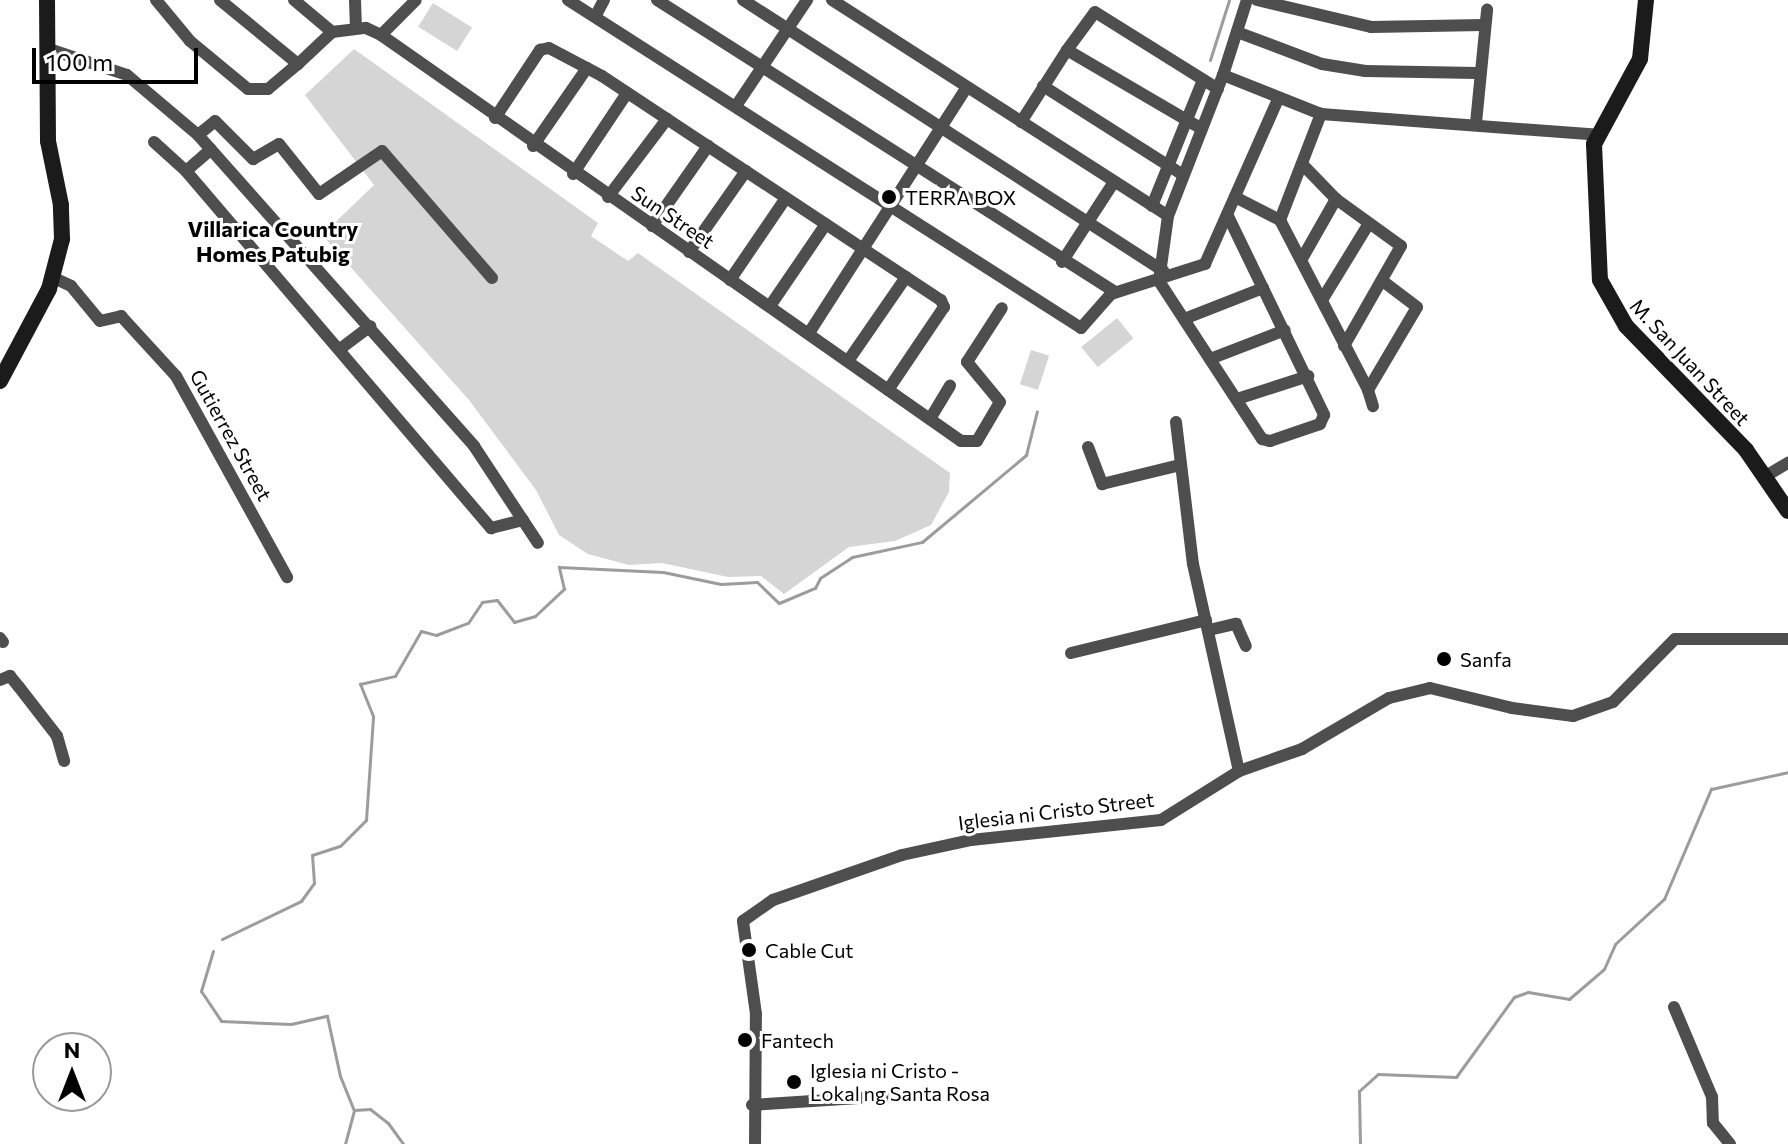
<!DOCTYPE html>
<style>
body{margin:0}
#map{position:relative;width:1788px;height:1144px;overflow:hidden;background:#fff;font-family:Commissioner,sans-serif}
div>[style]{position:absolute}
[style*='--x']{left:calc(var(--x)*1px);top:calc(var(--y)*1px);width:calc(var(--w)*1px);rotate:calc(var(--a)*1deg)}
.green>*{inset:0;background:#d5d5d5;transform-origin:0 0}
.stream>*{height:3px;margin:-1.5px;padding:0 1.5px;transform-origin:1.5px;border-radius:1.5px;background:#9c9c9c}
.street>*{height:12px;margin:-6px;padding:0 6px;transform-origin:6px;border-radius:6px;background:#4e4e4e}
.secondary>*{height:16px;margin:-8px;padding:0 8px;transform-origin:8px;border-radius:8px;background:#1b1b1b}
.dots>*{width:22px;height:22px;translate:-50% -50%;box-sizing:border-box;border:4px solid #fff;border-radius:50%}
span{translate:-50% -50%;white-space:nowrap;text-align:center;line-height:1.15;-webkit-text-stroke:6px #fff;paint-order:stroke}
.poi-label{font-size:20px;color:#000}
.left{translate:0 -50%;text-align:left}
.street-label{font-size:20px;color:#000}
.neighbourhood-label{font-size:22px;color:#000;font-weight:700}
.north{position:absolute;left:32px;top:1032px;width:80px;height:80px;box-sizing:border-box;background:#fff;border:2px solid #999;border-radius:50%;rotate:0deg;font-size:22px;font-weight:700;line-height:32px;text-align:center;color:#000}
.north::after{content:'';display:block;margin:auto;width:28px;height:36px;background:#000;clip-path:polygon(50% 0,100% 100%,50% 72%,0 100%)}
.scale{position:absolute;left:32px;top:48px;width:166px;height:36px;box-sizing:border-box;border:4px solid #000;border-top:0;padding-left:10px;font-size:24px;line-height:28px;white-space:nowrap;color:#000;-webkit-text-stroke:6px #fff;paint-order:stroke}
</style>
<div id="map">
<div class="green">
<div style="left:433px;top:3px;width:46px;height:28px;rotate:32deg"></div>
<div style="clip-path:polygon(354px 49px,598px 223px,591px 236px,628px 261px,638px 253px,950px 473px,949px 492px,931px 525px,895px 541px,849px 547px,784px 594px,761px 576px,728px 577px,662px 563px,629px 565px,588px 554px,559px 535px,536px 490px,469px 400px,322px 235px,374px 185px,305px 95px)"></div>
<div style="left:1117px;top:318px;width:26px;height:46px;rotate:51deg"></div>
<div style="left:1031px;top:350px;width:19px;height:36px;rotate:18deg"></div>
</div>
<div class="stream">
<div style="--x:1210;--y:60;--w:63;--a:-72.4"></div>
<div style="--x:222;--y:939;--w:88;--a:-25.7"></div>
<div style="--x:301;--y:901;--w:22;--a:-54"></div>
<div style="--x:314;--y:883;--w:28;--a:-94"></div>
<div style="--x:312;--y:855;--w:29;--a:-18"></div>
<div style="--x:340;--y:846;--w:37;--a:-45"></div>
<div style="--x:366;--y:820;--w:104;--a:-86.1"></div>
<div style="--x:373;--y:716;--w:35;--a:-112"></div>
<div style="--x:360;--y:684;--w:36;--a:-13"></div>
<div style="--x:395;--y:676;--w:52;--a:-60"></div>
<div style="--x:421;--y:631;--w:16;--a:15"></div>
<div style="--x:436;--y:635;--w:34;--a:-21"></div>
<div style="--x:468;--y:623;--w:25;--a:-56"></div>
<div style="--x:482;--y:602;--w:15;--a:-8"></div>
<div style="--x:497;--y:600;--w:28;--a:52"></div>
<div style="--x:514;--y:622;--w:22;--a:-16"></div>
<div style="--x:535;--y:616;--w:40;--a:-43"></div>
<div style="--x:564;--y:589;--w:23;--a:-103"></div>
<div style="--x:559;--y:567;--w:104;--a:2.8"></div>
<div style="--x:663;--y:572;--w:59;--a:11.7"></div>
<div style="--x:721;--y:584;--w:36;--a:-3"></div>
<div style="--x:757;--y:582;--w:30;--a:44"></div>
<div style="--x:779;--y:603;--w:39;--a:-23"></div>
<div style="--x:815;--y:588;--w:11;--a:-63"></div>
<div style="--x:820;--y:578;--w:38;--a:-33"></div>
<div style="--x:852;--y:557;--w:72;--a:-12.1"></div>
<div style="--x:922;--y:542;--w:136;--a:-39.9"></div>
<div style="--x:1026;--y:455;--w:45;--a:-76"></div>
<div style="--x:213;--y:951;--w:42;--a:106.7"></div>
<div style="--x:201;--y:991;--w:36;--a:56"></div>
<div style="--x:221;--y:1021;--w:70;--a:2.5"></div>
<div style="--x:291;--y:1024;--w:37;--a:-13"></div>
<div style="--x:327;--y:1016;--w:61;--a:77.8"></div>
<div style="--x:340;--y:1076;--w:37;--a:68"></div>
<div style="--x:354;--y:1110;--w:16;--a:-4"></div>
<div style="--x:370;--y:1109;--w:23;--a:38"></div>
<div style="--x:388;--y:1123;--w:26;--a:54"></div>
<div style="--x:345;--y:1144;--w:35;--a:-75"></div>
<div style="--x:1360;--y:1144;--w:53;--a:-91.1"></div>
<div style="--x:1359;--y:1091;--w:25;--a:-42"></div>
<div style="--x:1378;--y:1074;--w:78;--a:2.2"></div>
<div style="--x:1456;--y:1077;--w:99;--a:-54.1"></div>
<div style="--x:1514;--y:997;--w:15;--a:-20"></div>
<div style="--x:1528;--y:992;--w:42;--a:9.7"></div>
<div style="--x:1569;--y:999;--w:46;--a:-40.6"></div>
<div style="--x:1604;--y:969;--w:27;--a:-66"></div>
<div style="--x:1615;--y:944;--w:67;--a:-42.6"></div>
<div style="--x:1664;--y:899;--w:120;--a:-66.9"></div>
<div style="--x:1711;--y:789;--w:79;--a:-12.4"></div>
</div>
<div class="street">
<div style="--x:156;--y:0;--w:53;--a:50.3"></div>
<div style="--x:190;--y:41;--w:75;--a:39.6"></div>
<div style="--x:248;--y:89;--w:20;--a:0"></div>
<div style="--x:268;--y:89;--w:39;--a:-40"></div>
<div style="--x:220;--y:0;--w:101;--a:39.4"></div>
<div style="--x:298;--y:64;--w:47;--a:-43.3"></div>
<div style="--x:332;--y:32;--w:34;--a:-7"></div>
<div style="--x:366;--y:28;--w:17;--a:25"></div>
<div style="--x:381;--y:35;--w:708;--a:34.99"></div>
<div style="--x:961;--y:441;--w:16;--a:0"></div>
<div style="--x:977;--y:441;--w:45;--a:-59.5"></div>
<div style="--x:1000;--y:402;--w:52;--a:-129.5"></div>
<div style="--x:967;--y:362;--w:64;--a:-57.1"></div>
<div style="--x:294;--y:0;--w:50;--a:40.1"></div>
<div style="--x:355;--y:0;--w:27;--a:88"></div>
<div style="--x:568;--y:0;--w:609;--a:32.59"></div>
<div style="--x:1081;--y:328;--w:45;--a:-48.6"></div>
<div style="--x:1111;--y:294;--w:99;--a:-17.7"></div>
<div style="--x:1205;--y:264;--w:180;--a:-66.1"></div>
<div style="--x:657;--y:0;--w:543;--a:32.52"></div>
<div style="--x:743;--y:0;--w:500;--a:32.8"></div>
<div style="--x:832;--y:0;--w:399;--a:32.7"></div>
<div style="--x:1257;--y:0;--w:117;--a:13.3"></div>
<div style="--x:1371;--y:27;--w:112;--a:-1"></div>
<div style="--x:596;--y:15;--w:17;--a:-62"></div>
<div style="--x:1237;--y:32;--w:91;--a:20.6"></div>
<div style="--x:1322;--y:64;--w:44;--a:9.2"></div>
<div style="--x:1365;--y:71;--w:112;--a:1"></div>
<div style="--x:381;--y:35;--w:49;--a:-45"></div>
<div style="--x:49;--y:49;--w:82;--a:18.4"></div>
<div style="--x:127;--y:75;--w:93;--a:40.2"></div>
<div style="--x:198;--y:135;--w:416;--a:48.4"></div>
<div style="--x:474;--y:446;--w:116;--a:56.6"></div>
<div style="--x:1067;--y:50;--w:47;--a:-53.6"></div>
<div style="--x:1095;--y:12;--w:145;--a:32"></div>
<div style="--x:1223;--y:75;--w:79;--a:-72.3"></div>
<div style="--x:1043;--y:86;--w:166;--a:32.4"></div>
<div style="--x:736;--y:106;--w:128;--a:-56.2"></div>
<div style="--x:495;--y:118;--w:82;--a:-56.5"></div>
<div style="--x:540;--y:50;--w:9;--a:-13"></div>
<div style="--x:549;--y:48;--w:60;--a:27.8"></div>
<div style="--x:602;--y:76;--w:406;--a:33.5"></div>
<div style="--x:941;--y:300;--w:8;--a:67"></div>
<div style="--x:944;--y:307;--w:100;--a:124"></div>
<div style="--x:1021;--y:122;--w:85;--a:-57.4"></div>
<div style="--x:1067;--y:50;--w:156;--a:30.3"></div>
<div style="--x:1476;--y:123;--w:114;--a:-84.4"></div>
<div style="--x:198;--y:135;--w:22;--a:-39"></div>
<div style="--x:215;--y:121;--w:54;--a:45"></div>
<div style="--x:253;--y:159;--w:30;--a:-30"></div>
<div style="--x:279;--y:144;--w:64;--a:51.3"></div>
<div style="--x:319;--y:194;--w:76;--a:-34.3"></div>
<div style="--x:382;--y:151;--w:168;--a:49.1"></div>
<div style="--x:154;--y:142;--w:43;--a:42.2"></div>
<div style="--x:186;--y:171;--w:470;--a:49.5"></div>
<div style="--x:491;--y:528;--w:33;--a:-14"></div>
<div style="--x:533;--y:146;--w:95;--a:-55.3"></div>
<div style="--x:1302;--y:164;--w:49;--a:45.8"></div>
<div style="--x:1336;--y:199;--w:80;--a:35.9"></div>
<div style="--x:1401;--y:246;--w:115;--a:119.7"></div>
<div style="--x:186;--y:171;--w:33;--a:-41"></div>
<div style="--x:573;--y:174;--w:97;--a:-56.3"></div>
<div style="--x:608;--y:197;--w:98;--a:-52.9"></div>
<div style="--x:1235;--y:197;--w:51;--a:27.1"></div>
<div style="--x:1280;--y:220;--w:191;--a:62.6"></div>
<div style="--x:1368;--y:390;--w:96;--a:-59.4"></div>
<div style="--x:1417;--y:307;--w:41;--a:-142.9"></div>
<div style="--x:1152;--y:206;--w:136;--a:-68"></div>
<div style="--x:1228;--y:216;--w:221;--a:64.2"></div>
<div style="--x:1324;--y:415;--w:10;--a:114"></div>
<div style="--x:1320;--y:424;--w:53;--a:161.2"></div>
<div style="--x:1270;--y:441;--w:8;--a:-166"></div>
<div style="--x:1262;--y:439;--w:189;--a:-123.1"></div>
<div style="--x:1159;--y:281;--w:66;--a:-82.1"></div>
<div style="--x:1168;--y:216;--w:151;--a:-68.7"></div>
<div style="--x:1223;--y:75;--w:105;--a:21.7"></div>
<div style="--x:1321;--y:114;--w:278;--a:4.3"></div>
<div style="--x:1280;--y:220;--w:114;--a:-68.9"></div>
<div style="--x:652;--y:226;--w:98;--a:-55"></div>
<div style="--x:689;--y:252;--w:99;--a:-54.9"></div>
<div style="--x:1303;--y:257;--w:67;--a:-60.4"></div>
<div style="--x:1062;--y:262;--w:92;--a:-57"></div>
<div style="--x:54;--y:278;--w:19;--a:25"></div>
<div style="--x:71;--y:286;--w:45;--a:50.4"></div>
<div style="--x:100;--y:321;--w:22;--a:-13"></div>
<div style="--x:121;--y:316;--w:81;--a:47.5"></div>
<div style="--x:176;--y:376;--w:230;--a:61.1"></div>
<div style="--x:730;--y:280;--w:99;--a:-55.7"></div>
<div style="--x:1322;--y:300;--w:88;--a:-58.5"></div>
<div style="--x:770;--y:306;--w:99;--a:-55.7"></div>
<div style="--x:1184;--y:319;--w:85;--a:-21.4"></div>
<div style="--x:809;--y:333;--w:292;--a:-57.3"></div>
<div style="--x:340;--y:349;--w:38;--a:-37"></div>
<div style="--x:1210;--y:359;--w:80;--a:-21.1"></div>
<div style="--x:848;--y:361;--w:102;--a:-55.4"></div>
<div style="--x:1368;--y:390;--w:17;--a:73"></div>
<div style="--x:1237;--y:399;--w:75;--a:-17.9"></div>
<div style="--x:930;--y:419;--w:39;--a:-59"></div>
<div style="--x:1176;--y:422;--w:143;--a:83.2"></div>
<div style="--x:1193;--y:564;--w:212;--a:77.5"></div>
<div style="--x:1088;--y:447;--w:40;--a:69"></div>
<div style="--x:1102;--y:484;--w:80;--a:-13.7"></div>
<div style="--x:1766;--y:476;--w:26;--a:-31"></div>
<div style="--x:1209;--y:630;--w:28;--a:-13"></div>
<div style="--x:1236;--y:624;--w:24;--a:66"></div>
<div style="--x:0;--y:638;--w:5;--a:53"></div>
<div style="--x:1071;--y:653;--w:139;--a:-13.7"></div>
<div style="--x:0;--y:680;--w:11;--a:-22"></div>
<div style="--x:10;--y:676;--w:14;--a:51"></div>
<div style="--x:19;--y:687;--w:62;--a:52.2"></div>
<div style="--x:57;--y:736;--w:26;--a:74"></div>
<div style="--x:1674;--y:1007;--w:98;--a:67.1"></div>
<div style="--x:1712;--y:1097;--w:26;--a:88"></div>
<div style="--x:1713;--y:1123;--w:27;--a:51"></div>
<div style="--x:752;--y:1105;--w:154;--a:-3.7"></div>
<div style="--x:755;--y:1144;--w:130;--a:-89.6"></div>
<div style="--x:756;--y:1014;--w:94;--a:-98"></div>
<div style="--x:743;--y:921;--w:37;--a:-35"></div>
<div style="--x:773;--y:900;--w:137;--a:-19.2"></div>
<div style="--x:902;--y:855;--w:71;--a:-12.3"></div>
<div style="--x:971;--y:840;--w:191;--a:-6"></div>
<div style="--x:1161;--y:820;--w:92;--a:-32.1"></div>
<div style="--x:1239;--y:771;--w:67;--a:-19.2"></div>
<div style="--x:1302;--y:749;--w:101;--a:-30.4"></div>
<div style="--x:1389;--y:698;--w:42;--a:-13.7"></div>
<div style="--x:1430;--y:688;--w:84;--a:13.7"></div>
<div style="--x:1512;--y:708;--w:62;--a:7.5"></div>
<div style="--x:1573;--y:716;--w:42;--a:-19.3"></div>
<div style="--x:1613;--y:702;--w:88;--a:-45.5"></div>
<div style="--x:1675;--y:639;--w:113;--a:0"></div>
</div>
<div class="secondary">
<div style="--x:1646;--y:0;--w:59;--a:95.8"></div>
<div style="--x:1640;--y:59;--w:97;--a:118.4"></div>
<div style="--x:1594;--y:144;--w:136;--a:87.5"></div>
<div style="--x:1600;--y:280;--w:53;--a:60.5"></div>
<div style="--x:1626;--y:326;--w:173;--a:45.9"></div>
<div style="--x:1746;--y:450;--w:74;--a:55.5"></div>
<div style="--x:0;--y:381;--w:104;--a:-62"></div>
<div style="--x:49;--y:289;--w:52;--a:-75.4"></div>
<div style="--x:62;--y:239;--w:34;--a:-92"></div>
<div style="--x:61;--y:205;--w:65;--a:-101.5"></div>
<div style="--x:48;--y:141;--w:141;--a:-90.4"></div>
</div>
<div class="dots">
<div style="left:889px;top:197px;background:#000"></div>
<div style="left:1444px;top:659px;background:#000"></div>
<div style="left:749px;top:950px;background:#000"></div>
<div style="left:745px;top:1040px;background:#000"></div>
<div style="left:794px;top:1082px;background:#000"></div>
</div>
<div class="poi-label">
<span class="left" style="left:905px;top:197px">TERRA BOX</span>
<span class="left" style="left:1460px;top:659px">Sanfa</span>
<span class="left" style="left:765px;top:950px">Cable Cut</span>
<span class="left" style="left:761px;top:1040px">Fantech</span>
<span class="left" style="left:810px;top:1082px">Iglesia ni Cristo -<br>Lokal ng Santa Rosa</span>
</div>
<div class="street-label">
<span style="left:673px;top:217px;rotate:34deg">Sun Street</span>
<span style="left:1690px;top:362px;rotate:47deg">M. San Juan Street</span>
<span style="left:231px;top:435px;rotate:61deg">Gutierrez Street</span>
<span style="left:1056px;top:811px;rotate:-7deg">Iglesia ni Cristo Street</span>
</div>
<div class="neighbourhood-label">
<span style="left:273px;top:241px">Villarica Country<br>Homes Patubig</span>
</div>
<div class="north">N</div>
<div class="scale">100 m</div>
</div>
